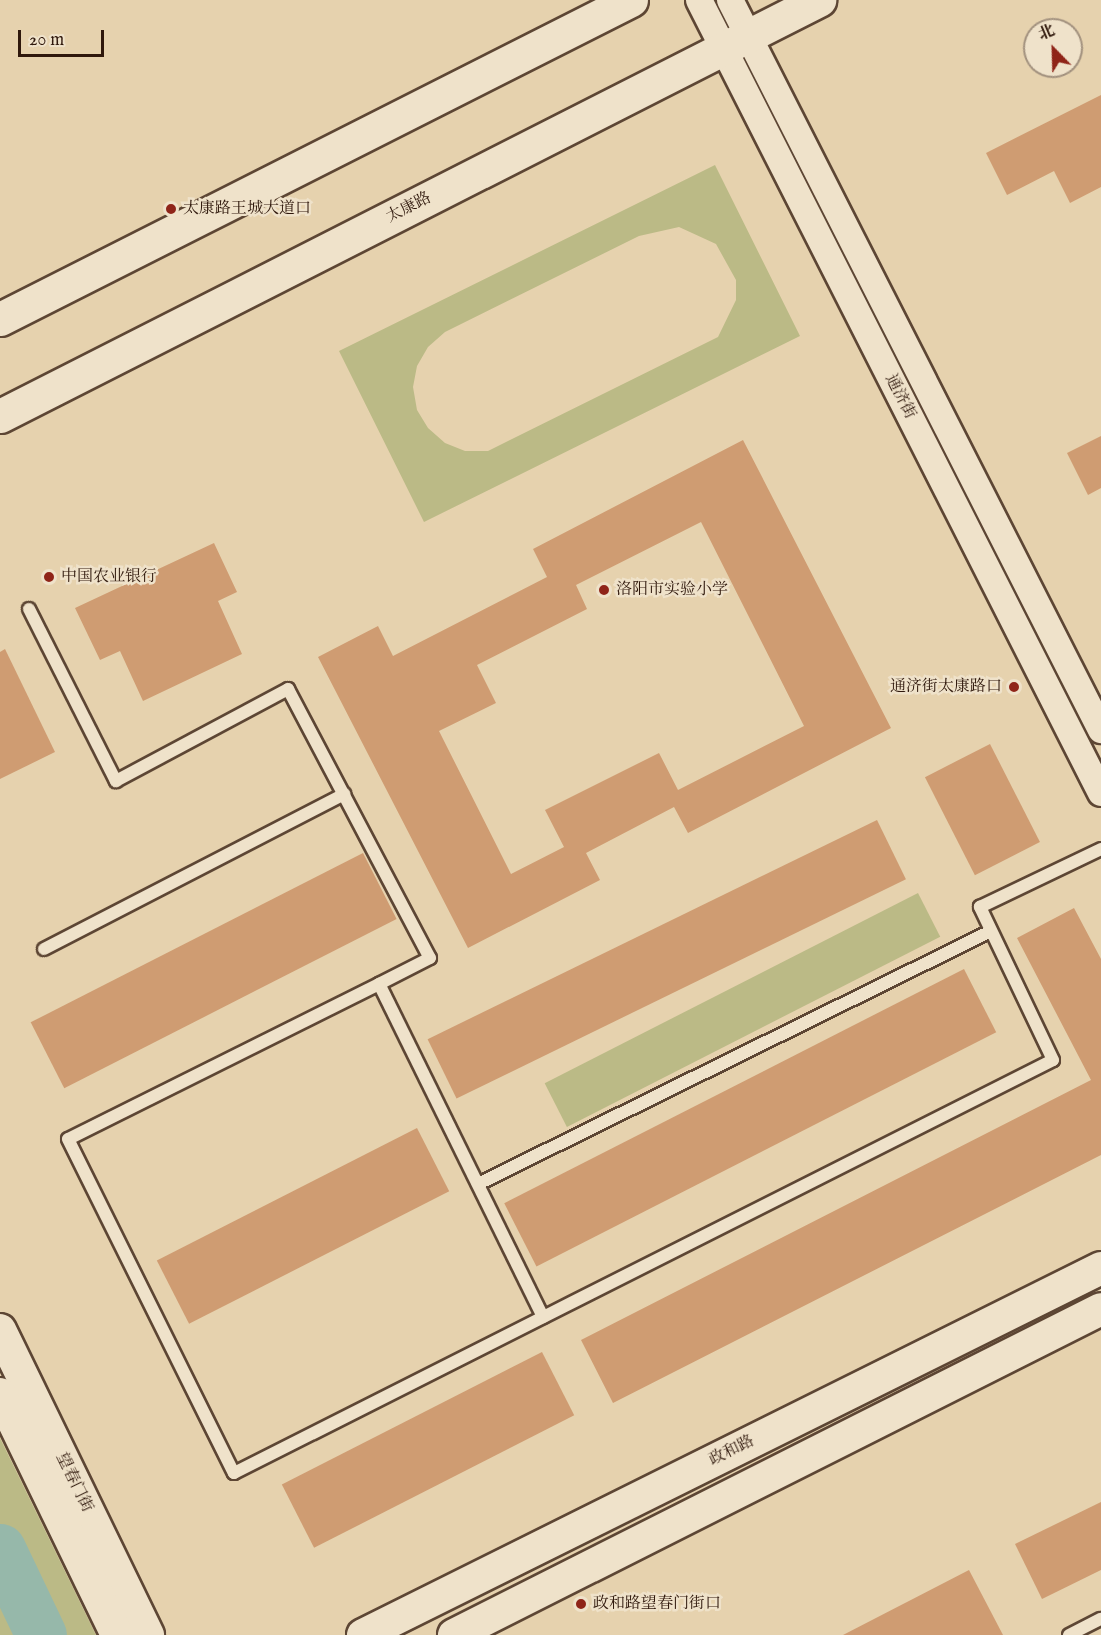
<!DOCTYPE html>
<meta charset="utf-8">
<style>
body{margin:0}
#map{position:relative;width:1101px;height:1635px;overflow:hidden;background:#e6d2ae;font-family:"IM FELL English","Noto Serif SC",serif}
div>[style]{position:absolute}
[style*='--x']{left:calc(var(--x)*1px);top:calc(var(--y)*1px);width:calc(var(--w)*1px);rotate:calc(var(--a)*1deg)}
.green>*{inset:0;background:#bbba86;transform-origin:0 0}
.river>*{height:51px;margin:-25.5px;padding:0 25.5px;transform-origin:25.5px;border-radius:25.5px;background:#96b8aa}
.building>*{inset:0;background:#cf9c72;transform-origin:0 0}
.roads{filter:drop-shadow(2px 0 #5d4634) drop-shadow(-2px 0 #5d4634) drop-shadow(0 2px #5d4634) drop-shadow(0 -2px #5d4634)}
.service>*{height:12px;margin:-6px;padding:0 6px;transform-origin:6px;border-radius:6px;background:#efe2ca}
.minor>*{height:26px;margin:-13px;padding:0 13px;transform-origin:13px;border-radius:13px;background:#efe2ca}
.tertiary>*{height:32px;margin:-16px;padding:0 16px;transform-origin:16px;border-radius:16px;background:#efe2ca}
.secondary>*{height:33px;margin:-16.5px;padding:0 16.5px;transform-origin:16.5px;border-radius:16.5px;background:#efe2ca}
.dots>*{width:16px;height:16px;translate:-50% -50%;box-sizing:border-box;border:3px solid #efe2ca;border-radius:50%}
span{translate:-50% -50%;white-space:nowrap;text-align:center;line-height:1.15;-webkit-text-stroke:5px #efe2ca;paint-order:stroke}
.street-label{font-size:16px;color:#2f180c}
.poi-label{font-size:16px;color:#2f180c}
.left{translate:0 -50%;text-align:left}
.right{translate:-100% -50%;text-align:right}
.north{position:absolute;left:1023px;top:18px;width:60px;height:60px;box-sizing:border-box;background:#efe2ca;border:2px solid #a2917e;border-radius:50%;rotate:337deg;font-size:16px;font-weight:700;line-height:24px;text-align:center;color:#2f180c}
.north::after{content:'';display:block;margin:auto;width:21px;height:27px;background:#8f2418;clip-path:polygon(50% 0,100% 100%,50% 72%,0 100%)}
.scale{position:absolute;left:18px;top:30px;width:86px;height:27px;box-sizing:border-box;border:3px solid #2f180c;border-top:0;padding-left:8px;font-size:18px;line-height:21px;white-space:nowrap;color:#2f180c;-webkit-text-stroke:4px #efe2ca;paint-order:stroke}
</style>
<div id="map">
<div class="green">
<div style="clip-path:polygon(evenodd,715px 165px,800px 336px,424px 522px,339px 351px,715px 165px,679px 227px,716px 244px,736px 280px,736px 300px,718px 337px,488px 451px,465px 451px,445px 443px,428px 428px,417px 410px,413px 387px,417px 366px,428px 347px,445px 332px,639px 236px,679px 227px)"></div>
<div style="left:918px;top:893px;width:49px;height:419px;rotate:63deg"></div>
<div style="clip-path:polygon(0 1438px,96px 1635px,0 1635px)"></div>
</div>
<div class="river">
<div style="--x:0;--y:1549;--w:95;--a:64.5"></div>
</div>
<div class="building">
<div style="clip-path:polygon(1101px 95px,1101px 187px,1070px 203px,1054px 171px,1007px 195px,986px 153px)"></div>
<div style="clip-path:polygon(1101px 436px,1101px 488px,1088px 495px,1067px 453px)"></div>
<div style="clip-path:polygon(evenodd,743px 440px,891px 728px,688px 833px,674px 807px,586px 853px,600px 880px,468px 948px,318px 657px,378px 626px,393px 656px,547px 577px,533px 549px,743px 440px,701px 522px,804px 726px,678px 790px,659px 753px,545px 810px,564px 847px,511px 874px,439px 731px,496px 703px,477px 665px,587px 609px,576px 585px,701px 522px)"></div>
<div style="clip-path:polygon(214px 543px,237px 592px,218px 601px,242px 654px,143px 701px,120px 651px,100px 660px,75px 608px)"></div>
<div style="clip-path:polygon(5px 649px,55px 752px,0 779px,0 652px)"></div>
<div style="left:990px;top:744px;width:110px;height:73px;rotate:63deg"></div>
<div style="left:877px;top:820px;width:66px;height:500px;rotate:64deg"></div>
<div style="left:363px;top:853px;width:74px;height:373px;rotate:63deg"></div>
<div style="clip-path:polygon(1074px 908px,1101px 959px,1101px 1155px,613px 1403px,581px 1340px,1091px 1080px,1017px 938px)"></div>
<div style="left:964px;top:969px;width:71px;height:516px;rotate:63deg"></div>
<div style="left:417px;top:1128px;width:71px;height:292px;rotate:63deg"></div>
<div style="left:542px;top:1352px;width:71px;height:292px;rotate:63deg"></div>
<div style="clip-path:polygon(1101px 1502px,1101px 1570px,1042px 1599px,1015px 1544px)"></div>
<div style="clip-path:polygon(969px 1570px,1003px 1635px,843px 1635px)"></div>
</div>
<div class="roads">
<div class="service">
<div style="--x:29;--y:609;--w:193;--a:63.2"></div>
<div style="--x:116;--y:781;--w:195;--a:-28.1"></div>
<div style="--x:288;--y:689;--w:304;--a:62.2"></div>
<div style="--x:430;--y:958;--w:57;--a:153"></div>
<div style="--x:44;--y:949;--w:338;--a:-27.3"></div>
<div style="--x:478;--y:1184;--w:572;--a:-26.25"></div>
<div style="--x:543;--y:1317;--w:371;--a:-116.2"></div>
<div style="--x:379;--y:984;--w:347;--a:153.5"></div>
<div style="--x:68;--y:1139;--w:373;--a:63.6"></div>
<div style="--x:234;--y:1473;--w:917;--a:-26.76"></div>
<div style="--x:1053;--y:1060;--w:170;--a:-115.5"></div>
<div style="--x:980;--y:907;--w:134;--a:-25.6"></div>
<div style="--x:1069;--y:1635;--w:36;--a:-27"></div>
</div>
<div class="minor">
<div style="--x:699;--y:0;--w:889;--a:63.12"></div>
<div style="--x:730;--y:0;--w:819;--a:63.06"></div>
</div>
<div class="tertiary">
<div style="--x:0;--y:1330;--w:339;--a:64.1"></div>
<div style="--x:0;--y:1394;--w:268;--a:64.1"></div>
<div style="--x:363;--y:1635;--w:824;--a:-26.44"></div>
<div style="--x:454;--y:1635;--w:724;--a:-26.74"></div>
</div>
<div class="secondary">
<div style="--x:0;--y:319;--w:707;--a:-26.82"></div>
<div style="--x:0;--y:416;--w:919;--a:-26.93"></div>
</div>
</div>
<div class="dots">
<div style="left:171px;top:209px;background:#8f2418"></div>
<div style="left:49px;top:577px;background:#8f2418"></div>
<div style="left:604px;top:590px;background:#8f2418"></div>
<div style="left:1014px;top:687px;background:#8f2418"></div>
<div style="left:581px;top:1604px;background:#8f2418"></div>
</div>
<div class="street-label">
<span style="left:409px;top:208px;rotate:-27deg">太康路</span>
<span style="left:900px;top:397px;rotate:63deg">通济街</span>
<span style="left:732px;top:1451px;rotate:-26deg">政和路</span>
<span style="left:74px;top:1483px;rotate:64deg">望春门街</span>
</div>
<div class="poi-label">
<span class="left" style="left:183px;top:209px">太康路王城大道口</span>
<span class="left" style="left:61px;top:577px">中国农业银行</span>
<span class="left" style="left:616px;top:590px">洛阳市实验小学</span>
<span class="right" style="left:1002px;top:687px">通济街太康路口</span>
<span class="left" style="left:593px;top:1604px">政和路望春门街口</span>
</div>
<div class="north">北</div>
<div class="scale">20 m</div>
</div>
